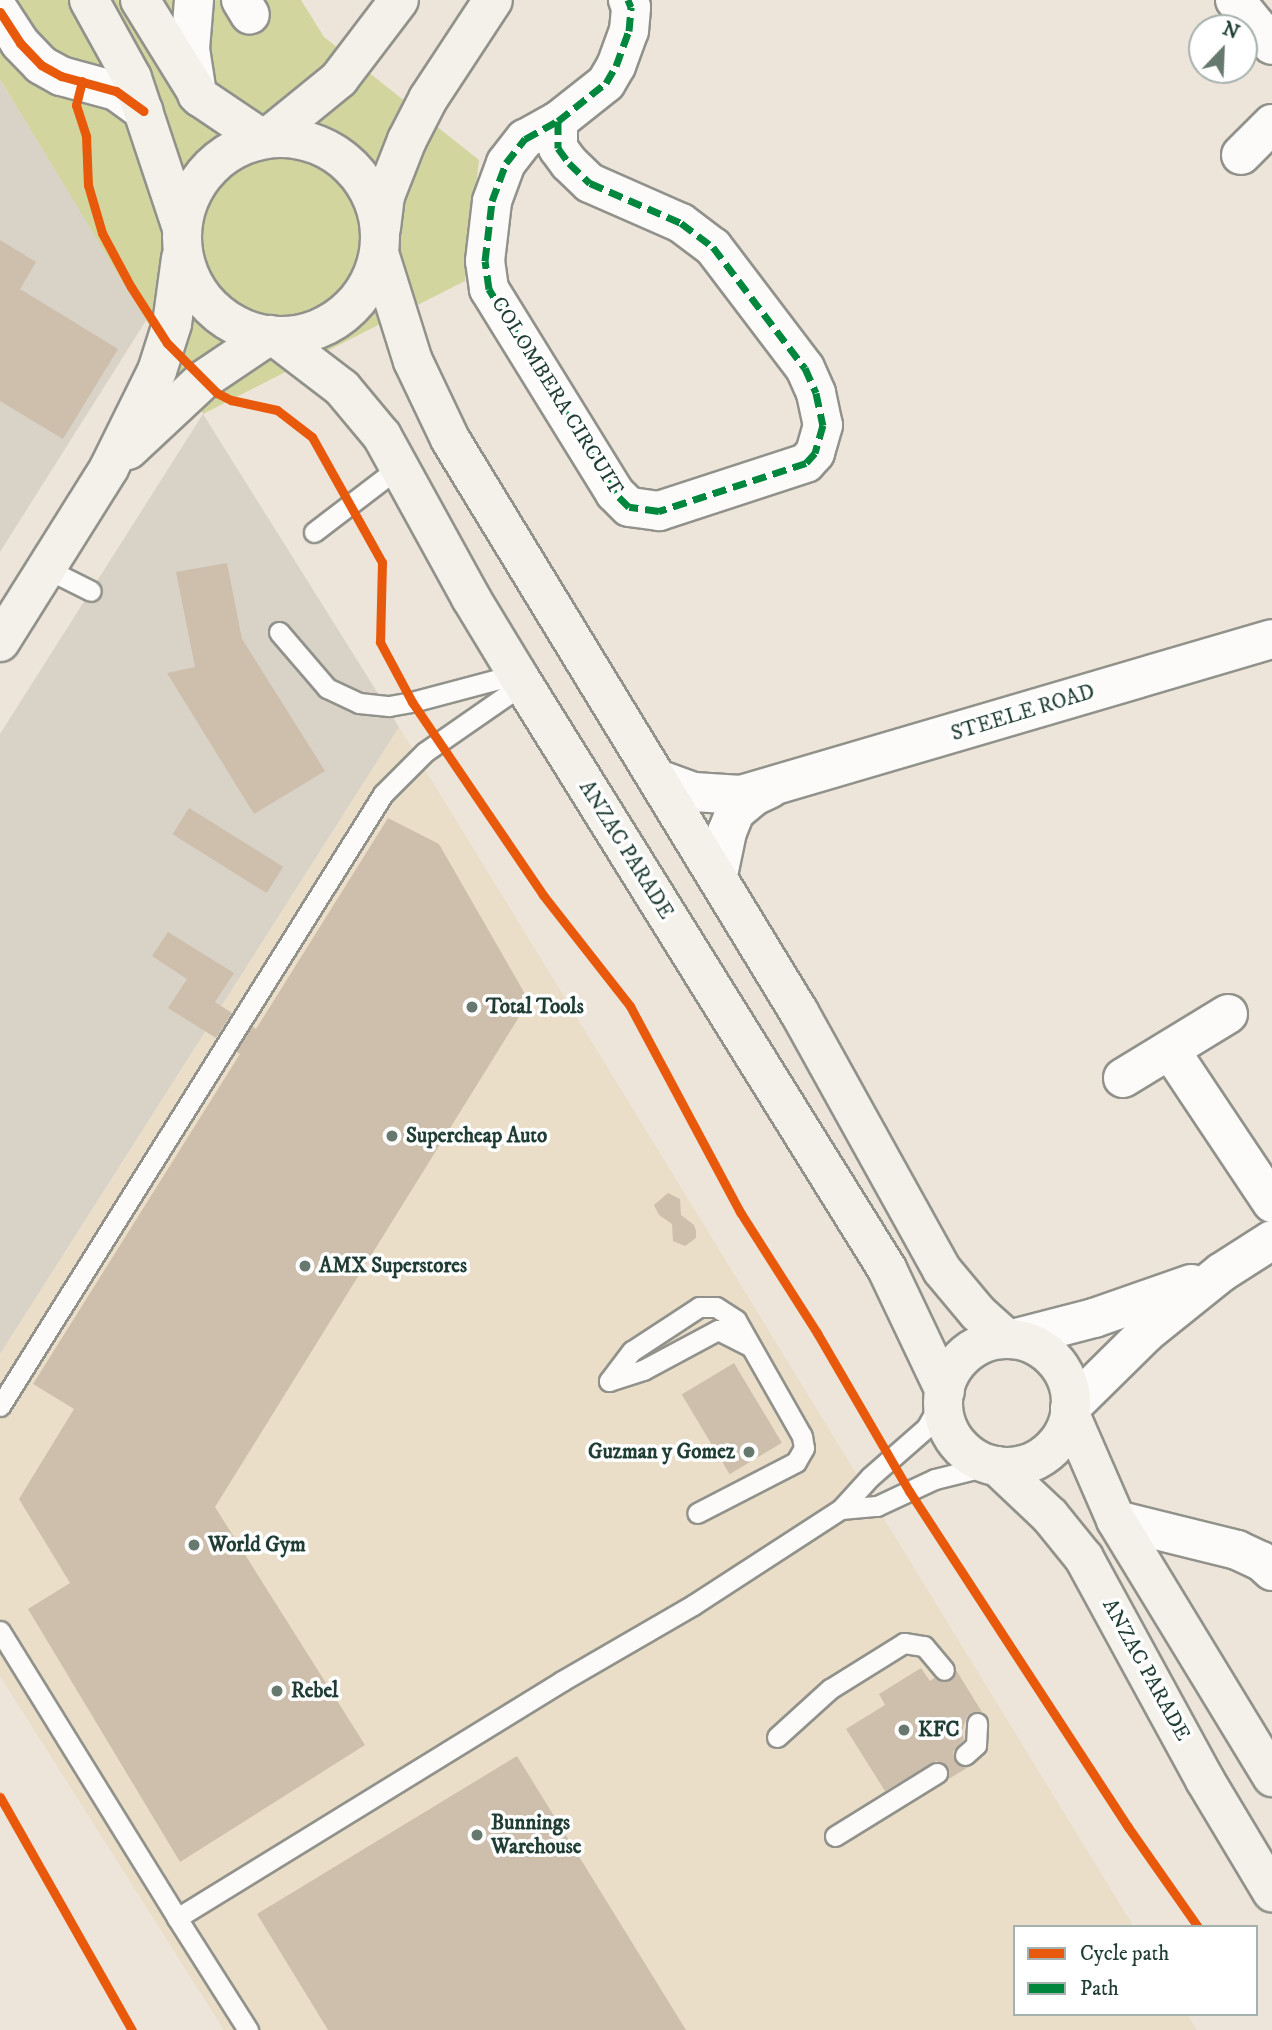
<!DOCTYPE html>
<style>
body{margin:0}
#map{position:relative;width:1272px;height:2030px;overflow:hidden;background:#ede5d9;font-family:"IM FELL DW Pica",serif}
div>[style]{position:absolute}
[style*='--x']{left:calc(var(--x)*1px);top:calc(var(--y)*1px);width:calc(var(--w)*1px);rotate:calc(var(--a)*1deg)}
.built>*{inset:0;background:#eadec8}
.industrial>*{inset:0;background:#d9d2c7}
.green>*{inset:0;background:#d2d69e}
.building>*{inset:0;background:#cebfad;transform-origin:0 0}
.roads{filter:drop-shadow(2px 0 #91928b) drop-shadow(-2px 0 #91928b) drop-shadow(0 2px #91928b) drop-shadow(0 -2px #91928b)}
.lane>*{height:19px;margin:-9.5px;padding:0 9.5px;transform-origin:9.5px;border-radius:9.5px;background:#fcfbf9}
.street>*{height:38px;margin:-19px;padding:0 19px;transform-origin:19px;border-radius:19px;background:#fcfbf9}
.secondary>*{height:38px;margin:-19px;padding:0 19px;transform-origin:19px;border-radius:19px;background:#f4f1eb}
.secondary>.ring{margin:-19px;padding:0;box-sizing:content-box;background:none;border:38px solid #f4f1eb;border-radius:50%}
.quiet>*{height:7px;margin-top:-3.5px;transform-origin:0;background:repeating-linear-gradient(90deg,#00873e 0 14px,transparent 0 21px)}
.cycleway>*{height:9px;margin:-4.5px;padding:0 4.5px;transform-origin:4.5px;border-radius:4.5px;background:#e8590c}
.dots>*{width:19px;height:19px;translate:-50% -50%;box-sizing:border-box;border:4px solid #fff;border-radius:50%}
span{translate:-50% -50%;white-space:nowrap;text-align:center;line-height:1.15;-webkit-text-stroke:7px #fff;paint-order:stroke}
.street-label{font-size:21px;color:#1f3d34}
.poi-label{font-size:21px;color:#1f3d34;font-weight:700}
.left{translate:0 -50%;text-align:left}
.right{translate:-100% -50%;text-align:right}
.legend{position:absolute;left:1013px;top:1925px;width:245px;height:91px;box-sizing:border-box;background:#fff;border:2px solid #a5b1ae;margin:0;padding:9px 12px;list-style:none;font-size:21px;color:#1f3d34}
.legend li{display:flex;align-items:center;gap:14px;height:35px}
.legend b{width:35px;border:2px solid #a5b1ae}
.north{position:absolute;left:1188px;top:14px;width:70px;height:70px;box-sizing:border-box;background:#fff;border:2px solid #a5b1ae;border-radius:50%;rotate:23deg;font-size:19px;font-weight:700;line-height:28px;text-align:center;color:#1f3d34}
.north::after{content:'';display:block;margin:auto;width:24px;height:32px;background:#67786e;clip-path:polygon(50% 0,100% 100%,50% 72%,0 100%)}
</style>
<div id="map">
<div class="built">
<div style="clip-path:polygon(399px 727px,1134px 1927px,1015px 1927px,1015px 2014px,1187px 2014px,1197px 2030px,224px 2030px,0 1676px,0 1354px)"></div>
</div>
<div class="industrial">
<div style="clip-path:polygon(0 79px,147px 319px,0 552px)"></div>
<div style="clip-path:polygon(203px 414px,399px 727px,0 1354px,0 734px)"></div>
</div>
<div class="green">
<div style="clip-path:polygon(0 0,301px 0,324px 37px,479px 160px,465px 281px,203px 414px,0 79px)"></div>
</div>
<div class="building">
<div style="clip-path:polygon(0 240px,36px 262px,20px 289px,118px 349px,63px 439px,0 401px)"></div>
<div style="clip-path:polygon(227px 563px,242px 639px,325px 771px,254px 814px,167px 673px,195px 667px,176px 572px)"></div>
<div style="left:189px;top:808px;width:111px;height:31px;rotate:32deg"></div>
<div style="clip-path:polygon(388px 818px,439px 844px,529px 1001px,215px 1507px,365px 1745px,180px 1862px,28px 1609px,70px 1583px,19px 1499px,74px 1409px,33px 1384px,240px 1054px,236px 1052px,252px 1026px,256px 1029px)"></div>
<div style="clip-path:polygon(168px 932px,234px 973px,215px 1002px,232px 1013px,216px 1038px,168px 1008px,187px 979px,152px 956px)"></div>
<div style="clip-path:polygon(668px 1193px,680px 1199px,681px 1215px,694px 1225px,696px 1231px,696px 1238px,685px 1246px,673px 1241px,672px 1224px,659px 1215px,654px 1205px)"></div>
<div style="left:734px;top:1363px;width:93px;height:61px;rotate:59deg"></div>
<div style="clip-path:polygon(921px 1668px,930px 1681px,934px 1678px,945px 1682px,952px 1679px,956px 1670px,982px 1712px,972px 1712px,967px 1716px,962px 1732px,964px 1739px,953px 1752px,956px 1764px,970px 1766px,947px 1780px,948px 1767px,936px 1761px,885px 1791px,846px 1729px,885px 1705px,879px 1694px)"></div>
<div style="clip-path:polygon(517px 1756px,686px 2030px,328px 2030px,257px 1914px)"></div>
</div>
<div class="roads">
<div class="lane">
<div style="--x:314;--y:532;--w:107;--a:-37.4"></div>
<div style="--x:45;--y:568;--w:51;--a:26.6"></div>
<div style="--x:279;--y:632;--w:74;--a:49.4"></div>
<div style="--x:327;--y:688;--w:35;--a:25"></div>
<div style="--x:359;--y:703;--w:30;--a:6"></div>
<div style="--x:389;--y:706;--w:23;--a:-10"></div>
<div style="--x:412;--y:702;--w:109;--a:-14.9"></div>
<div style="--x:609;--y:1381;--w:38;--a:-53"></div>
<div style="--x:632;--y:1351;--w:80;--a:-33.3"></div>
<div style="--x:699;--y:1307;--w:17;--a:0"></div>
<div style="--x:716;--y:1307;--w:24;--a:33"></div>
<div style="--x:736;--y:1320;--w:133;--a:60.4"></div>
<div style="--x:802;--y:1436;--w:12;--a:81"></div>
<div style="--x:804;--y:1448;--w:16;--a:120"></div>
<div style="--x:796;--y:1462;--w:111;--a:152.7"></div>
<div style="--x:609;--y:1381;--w:36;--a:-18"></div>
<div style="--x:643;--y:1370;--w:85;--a:-28.1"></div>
<div style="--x:718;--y:1330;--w:36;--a:27"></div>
<div style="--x:0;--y:1406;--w:722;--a:-57.96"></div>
<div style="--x:383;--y:794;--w:59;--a:-45"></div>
<div style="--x:425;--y:752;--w:119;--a:-34.8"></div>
<div style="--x:841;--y:1509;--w:36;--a:-5"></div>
<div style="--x:877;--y:1506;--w:64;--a:-25"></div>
<div style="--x:935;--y:1479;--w:58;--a:-14"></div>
<div style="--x:0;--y:1631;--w:337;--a:58.3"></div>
<div style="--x:177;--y:1918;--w:452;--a:-31.6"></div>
<div style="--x:562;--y:1681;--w:151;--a:-30.1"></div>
<div style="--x:693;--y:1605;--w:176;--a:-33"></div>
<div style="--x:841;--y:1509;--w:43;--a:-47.8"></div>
<div style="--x:870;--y:1477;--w:74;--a:-41.2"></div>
<div style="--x:926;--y:1428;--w:36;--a:-60"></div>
<div style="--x:777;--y:1737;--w:72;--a:-42.2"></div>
<div style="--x:830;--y:1689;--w:87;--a:-31.9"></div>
<div style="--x:904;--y:1643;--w:20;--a:9"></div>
<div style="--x:924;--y:1646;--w:31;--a:50"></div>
<div style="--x:965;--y:1755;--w:15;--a:-42"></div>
<div style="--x:976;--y:1745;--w:22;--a:-87"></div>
<div style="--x:835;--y:1836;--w:120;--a:-31.7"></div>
<div style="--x:177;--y:1918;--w:133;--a:57.6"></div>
</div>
<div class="street">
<div style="--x:194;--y:0;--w:49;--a:94.7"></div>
<div style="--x:190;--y:49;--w:46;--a:81.2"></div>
<div style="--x:241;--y:0;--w:17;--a:59"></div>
<div style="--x:1235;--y:0;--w:58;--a:50.6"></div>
<div style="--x:0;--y:12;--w:37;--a:57"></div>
<div style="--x:20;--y:43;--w:30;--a:46"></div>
<div style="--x:41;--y:65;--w:23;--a:29"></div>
<div style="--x:61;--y:76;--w:57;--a:15.3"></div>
<div style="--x:116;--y:91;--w:34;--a:36"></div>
<div style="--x:558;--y:121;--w:27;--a:90"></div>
<div style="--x:558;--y:148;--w:19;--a:54"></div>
<div style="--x:569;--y:163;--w:29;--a:44"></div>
<div style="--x:590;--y:183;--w:99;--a:23.7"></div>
<div style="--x:681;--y:223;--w:40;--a:37"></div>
<div style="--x:713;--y:247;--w:152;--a:52.8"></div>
<div style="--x:805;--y:368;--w:27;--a:66"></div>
<div style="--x:816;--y:393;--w:33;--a:78"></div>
<div style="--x:823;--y:425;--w:29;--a:106"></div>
<div style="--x:815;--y:453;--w:13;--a:132"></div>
<div style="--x:806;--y:463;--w:155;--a:161.9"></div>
<div style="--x:659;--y:511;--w:30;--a:-172"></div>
<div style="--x:629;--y:507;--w:20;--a:-135"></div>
<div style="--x:615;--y:493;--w:240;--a:-121.7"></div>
<div style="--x:489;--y:289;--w:28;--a:-98"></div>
<div style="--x:485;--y:261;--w:60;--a:-83.3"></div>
<div style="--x:492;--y:201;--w:40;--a:-69.8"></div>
<div style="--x:506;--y:163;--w:31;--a:-52"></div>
<div style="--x:525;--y:139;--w:38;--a:-29"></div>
<div style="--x:558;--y:121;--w:61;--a:-38.4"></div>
<div style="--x:606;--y:83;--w:20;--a:-60"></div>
<div style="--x:616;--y:66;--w:37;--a:-70"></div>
<div style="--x:629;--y:31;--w:24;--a:-85"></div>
<div style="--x:631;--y:7;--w:8;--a:-113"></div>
<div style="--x:1241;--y:155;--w:44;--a:-45"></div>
<div style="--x:658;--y:779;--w:38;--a:20"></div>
<div style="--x:694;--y:792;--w:47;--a:3.7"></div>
<div style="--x:741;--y:795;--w:553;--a:-16.37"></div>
<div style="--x:718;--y:875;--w:44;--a:-78.2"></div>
<div style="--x:727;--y:832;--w:22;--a:-68"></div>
<div style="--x:735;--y:812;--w:25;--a:-40"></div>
<div style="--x:754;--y:796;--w:17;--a:-25"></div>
<div style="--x:1170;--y:1050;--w:184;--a:56.3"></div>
<div style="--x:1123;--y:1078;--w:123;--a:-31.4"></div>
<div style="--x:1013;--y:1339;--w:84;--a:-14.5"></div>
<div style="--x:1094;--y:1318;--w:103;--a:-19.3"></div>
<div style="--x:1070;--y:1408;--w:107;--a:-44.6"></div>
<div style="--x:1146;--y:1333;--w:97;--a:-38.8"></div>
<div style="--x:1222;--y:1272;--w:59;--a:-32.6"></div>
<div style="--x:1116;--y:1520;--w:125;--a:13.9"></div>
<div style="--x:1237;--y:1550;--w:26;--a:25"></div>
<div style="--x:1261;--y:1561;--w:15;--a:42"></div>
</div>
<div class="secondary">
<div style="--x:89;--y:0;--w:89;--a:61.1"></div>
<div style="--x:132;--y:78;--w:158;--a:71.6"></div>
<div style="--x:140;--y:0;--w:114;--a:58.3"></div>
<div style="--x:200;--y:97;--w:73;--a:33.9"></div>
<div style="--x:268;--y:137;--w:92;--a:-39.2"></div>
<div style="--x:339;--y:79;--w:99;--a:-52.8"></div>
<div class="ring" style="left:182px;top:138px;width:160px;height:160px"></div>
<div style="--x:381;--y:228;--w:32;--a:-83"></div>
<div style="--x:385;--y:196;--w:60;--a:-68.6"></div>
<div style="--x:407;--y:140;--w:46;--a:-62.9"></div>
<div style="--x:428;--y:99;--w:118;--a:-56.7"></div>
<div style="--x:380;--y:256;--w:110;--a:72.6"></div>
<div style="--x:413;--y:361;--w:86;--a:64.6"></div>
<div style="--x:450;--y:439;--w:671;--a:58.66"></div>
<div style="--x:799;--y:1012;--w:295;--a:61"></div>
<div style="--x:942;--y:1270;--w:56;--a:50.1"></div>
<div style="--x:978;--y:1313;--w:39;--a:42"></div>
<div style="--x:274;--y:336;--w:86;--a:37.4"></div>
<div style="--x:342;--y:388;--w:62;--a:50.2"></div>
<div style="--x:382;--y:436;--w:185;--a:61.2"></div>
<div style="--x:471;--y:598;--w:89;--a:58.8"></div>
<div style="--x:517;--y:674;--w:701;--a:58.12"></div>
<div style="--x:887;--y:1269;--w:135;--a:64.6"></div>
<div style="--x:128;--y:450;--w:103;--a:-43"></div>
<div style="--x:203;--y:380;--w:81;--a:-33.9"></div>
<div style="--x:0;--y:642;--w:205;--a:-57.9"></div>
<div style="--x:109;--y:468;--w:108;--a:-63.7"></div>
<div style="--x:157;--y:371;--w:49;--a:-72.3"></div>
<div style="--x:172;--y:324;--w:67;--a:-82.2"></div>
<div class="ring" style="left:943px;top:1339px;width:90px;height:90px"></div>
<div style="--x:1070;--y:1414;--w:116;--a:66.5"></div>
<div style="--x:1116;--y:1520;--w:301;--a:58.7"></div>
<div style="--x:997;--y:1466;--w:73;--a:43.3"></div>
<div style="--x:1050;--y:1516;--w:54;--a:51"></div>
<div style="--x:1084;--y:1558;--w:253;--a:61.4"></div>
<div style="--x:1205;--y:1780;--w:131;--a:59.1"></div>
</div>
</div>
<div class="quiet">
<div style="--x:558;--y:121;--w:27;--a:90"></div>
<div style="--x:558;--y:148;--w:19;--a:54"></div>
<div style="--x:569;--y:163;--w:29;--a:44"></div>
<div style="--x:590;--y:183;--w:99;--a:23.7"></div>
<div style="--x:681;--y:223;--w:40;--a:37"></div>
<div style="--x:713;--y:247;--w:152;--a:52.8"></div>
<div style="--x:805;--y:368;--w:27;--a:66"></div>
<div style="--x:816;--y:393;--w:33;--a:78"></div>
<div style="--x:823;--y:425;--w:29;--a:106"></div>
<div style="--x:815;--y:453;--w:13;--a:132"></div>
<div style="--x:806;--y:463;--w:155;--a:161.9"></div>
<div style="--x:659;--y:511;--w:30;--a:-172"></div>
<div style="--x:629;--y:507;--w:20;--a:-135"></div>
<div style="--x:615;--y:493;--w:240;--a:-121.7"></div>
<div style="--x:489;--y:289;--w:28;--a:-98"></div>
<div style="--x:485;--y:261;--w:60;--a:-83.3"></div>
<div style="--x:492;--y:201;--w:40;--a:-69.8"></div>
<div style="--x:506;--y:163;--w:31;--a:-52"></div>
<div style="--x:525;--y:139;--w:38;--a:-29"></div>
<div style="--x:558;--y:121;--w:61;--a:-38.4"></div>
<div style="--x:606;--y:83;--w:20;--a:-60"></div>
<div style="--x:616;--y:66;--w:37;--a:-70"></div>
<div style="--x:629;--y:31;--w:24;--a:-85"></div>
<div style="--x:631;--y:7;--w:8;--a:-113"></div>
</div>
<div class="cycleway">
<div style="--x:0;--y:12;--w:37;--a:57"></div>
<div style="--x:20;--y:43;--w:30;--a:46"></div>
<div style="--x:41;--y:65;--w:23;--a:29"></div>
<div style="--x:61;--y:76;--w:57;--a:15.3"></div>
<div style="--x:116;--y:91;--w:34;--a:36"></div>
<div style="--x:82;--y:81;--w:25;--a:104"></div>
<div style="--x:76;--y:105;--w:33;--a:72"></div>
<div style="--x:86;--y:136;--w:49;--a:87.7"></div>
<div style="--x:88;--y:185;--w:50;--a:73.7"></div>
<div style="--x:102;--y:233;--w:61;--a:61.8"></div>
<div style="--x:131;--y:287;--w:67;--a:57.3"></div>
<div style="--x:167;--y:343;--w:71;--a:45"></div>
<div style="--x:217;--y:393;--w:16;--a:27"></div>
<div style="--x:231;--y:400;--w:47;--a:12.3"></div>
<div style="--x:277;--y:410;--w:44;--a:37.6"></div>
<div style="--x:312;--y:437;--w:143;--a:60.8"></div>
<div style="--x:382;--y:562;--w:80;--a:91.4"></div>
<div style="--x:380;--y:642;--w:68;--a:61.9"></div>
<div style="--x:412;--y:702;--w:233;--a:55.8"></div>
<div style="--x:543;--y:895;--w:141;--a:51.9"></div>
<div style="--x:630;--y:1006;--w:234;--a:61.9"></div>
<div style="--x:740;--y:1212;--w:143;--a:57.5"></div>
<div style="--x:817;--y:1333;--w:183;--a:59.8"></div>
<div style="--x:909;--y:1491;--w:401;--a:56.9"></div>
<div style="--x:1128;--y:1827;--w:122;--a:55"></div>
<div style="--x:0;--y:1797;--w:268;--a:60.5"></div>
</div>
<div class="dots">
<div style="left:472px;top:1007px;background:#67786e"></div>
<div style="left:392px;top:1136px;background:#67786e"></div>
<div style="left:305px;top:1266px;background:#67786e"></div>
<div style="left:749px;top:1452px;background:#67786e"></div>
<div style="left:194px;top:1545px;background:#67786e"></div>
<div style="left:277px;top:1691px;background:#67786e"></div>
<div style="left:904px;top:1730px;background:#67786e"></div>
<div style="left:477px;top:1835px;background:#67786e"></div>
</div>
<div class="street-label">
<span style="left:557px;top:396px;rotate:58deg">COLOMBERA CIRCUIT</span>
<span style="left:1023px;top:713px;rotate:-17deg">STEELE ROAD</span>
<span style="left:626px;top:850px;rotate:58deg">ANZAC PARADE</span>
<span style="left:1146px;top:1670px;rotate:61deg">ANZAC PARADE</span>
</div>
<div class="poi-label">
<span class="left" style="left:486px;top:1007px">Total Tools</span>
<span class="left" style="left:406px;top:1136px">Supercheap Auto</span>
<span class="left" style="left:319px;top:1266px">AMX Superstores</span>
<span class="right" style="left:735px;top:1452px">Guzman y Gomez</span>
<span class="left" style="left:208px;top:1545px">World Gym</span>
<span class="left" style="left:291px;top:1691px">Rebel</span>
<span class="left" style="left:918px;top:1730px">KFC</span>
<span class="left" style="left:491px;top:1835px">Bunnings<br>Warehouse</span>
</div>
<ul class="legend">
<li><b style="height:9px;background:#e8590c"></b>Cycle path</li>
<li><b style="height:9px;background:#00873e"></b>Path</li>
</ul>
<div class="north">N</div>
</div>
